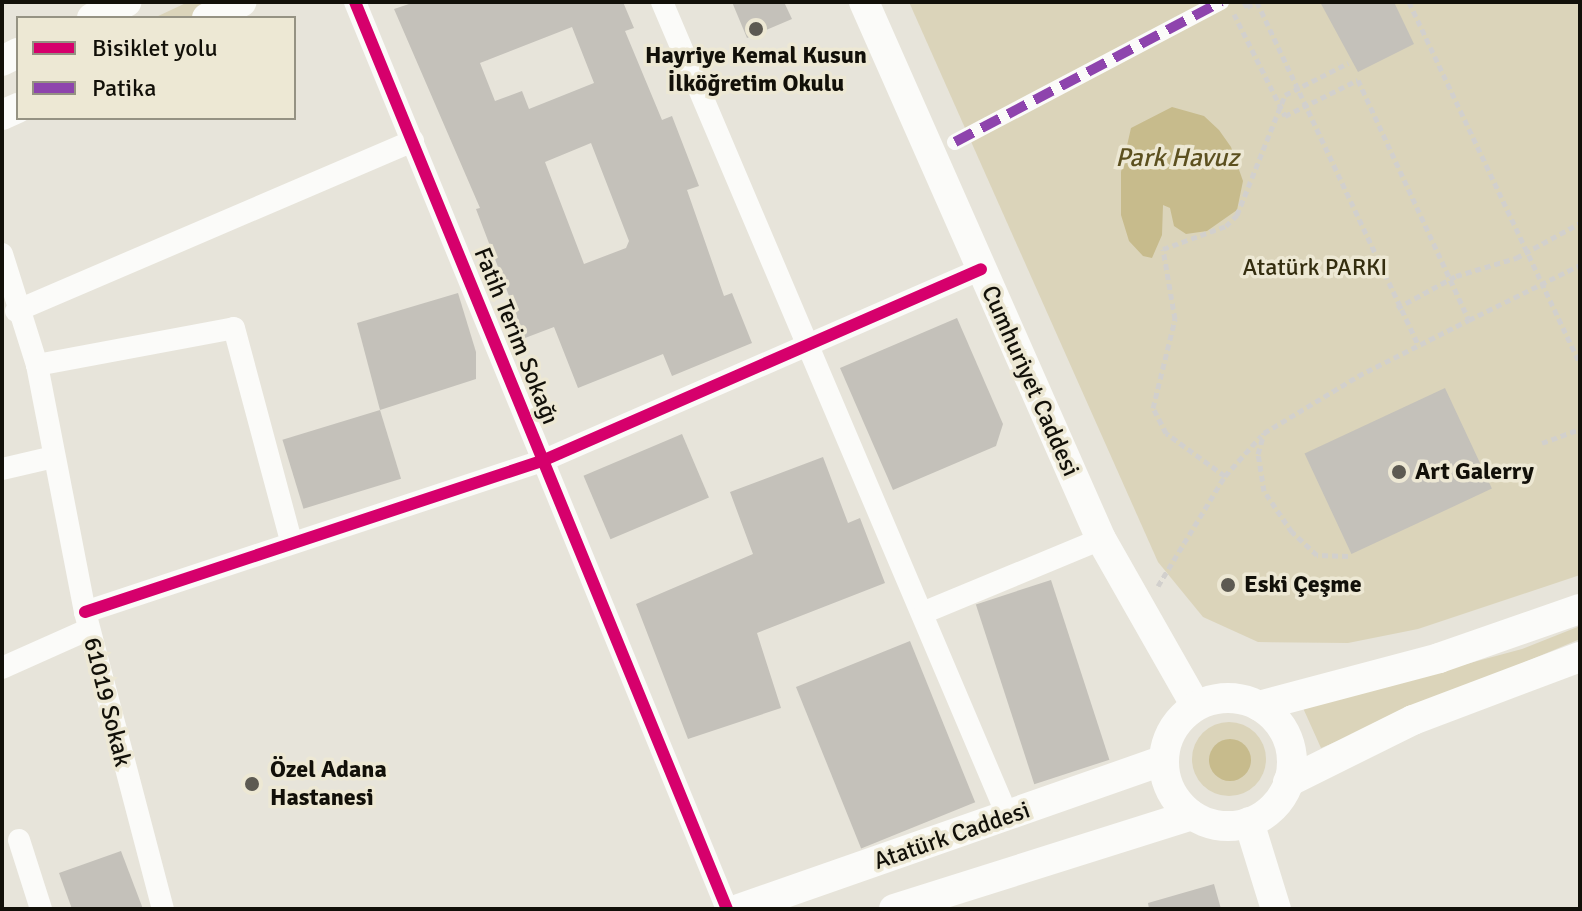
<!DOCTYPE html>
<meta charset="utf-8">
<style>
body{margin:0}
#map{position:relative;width:1582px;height:911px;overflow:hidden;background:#e7e4da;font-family:Signika,sans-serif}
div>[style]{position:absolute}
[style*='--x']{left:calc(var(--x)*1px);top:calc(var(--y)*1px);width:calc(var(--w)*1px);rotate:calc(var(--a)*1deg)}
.green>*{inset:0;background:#dbd4ba}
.round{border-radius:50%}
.water>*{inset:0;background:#c7bb8c}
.building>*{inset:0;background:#c4c1ba;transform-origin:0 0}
.path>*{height:5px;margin-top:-2.5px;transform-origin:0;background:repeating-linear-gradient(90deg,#d2d0cd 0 6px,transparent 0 10px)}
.pedestrian>*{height:16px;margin:-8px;padding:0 8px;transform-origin:8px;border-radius:8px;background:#fbfbf9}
.minor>*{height:22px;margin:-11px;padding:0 11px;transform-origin:11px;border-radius:11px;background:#fbfbf9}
.secondary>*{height:30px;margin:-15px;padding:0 15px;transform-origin:15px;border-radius:15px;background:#fbfbf9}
.secondary>.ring{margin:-15px;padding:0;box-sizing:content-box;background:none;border:30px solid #fbfbf9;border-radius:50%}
.quiet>*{height:10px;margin-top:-5px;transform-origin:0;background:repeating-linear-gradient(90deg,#8e44ad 0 20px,transparent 0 30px)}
.cycleway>*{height:12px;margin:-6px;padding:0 6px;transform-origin:6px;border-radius:6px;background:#d6006c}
.dots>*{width:22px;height:22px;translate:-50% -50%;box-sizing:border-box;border:4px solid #ede8d4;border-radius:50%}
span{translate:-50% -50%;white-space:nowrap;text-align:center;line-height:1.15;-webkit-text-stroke:7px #ede8d4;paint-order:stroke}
.poi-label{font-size:24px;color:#121009;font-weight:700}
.left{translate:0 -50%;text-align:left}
.park-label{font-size:24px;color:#342d0f}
.street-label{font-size:24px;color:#121009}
.water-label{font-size:26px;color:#5c501f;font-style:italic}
.frame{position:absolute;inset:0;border:4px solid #121009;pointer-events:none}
.legend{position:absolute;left:16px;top:16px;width:280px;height:104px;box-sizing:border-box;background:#ede8d4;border:2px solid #959283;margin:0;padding:10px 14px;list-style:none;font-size:24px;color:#121009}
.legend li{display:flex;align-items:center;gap:16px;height:40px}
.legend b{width:40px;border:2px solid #959283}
</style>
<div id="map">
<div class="green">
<div style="clip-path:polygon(188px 2px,227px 2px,193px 18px,154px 18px)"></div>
<div style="clip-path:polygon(909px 2px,1580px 2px,1580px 575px,1418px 629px,1348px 643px,1258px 642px,1203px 617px,1158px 562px)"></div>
<div style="clip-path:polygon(1580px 626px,1580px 639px,1321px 748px,1303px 708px,1522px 649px)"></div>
<div class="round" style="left:1192px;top:722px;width:74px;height:74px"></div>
</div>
<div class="water">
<div style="clip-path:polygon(1172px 107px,1204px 116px,1219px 130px,1231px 147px,1243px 181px,1237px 210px,1207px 231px,1186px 234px,1174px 226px,1170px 208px,1163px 205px,1162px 235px,1152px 258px,1143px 256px,1129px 241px,1121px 215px,1121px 172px,1131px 128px)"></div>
<div class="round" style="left:1209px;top:739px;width:42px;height:42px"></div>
</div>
<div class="building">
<div style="clip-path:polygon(evenodd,415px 2px,623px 2px,634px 28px,625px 31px,662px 120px,672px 116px,699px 186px,687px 190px,724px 296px,732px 293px,752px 343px,672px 376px,663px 354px,578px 388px,554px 327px,525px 338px,476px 209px,480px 208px,394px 9px,415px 2px,572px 27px,594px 83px,529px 109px,522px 91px,495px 101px,480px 63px,572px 27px,415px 2px,591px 143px,629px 241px,626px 248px,584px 264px,545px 162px,591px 143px)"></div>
<div style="clip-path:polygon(732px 2px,784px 2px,792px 19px,747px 38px)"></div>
<div style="clip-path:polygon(1320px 2px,1394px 2px,1414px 44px,1358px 72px)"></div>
<div style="clip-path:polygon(458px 293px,476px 352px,476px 379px,380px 410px,357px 323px)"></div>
<div style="clip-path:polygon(957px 318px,1003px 424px,996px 446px,893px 490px,840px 368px)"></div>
<div style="left:1445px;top:388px;width:111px;height:155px;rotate:65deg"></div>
<div style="left:380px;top:410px;width:72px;height:102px;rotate:73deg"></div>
<div style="left:682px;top:434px;width:69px;height:107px;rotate:67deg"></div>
<div style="clip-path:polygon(823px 457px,848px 523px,860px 518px,885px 583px,757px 633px,781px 708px,688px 739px,636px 604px,753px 554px,730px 492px)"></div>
<div style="left:1051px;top:580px;width:189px;height:79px;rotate:72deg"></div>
<div style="left:910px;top:641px;width:174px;height:123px;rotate:68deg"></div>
<div style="clip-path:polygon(121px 851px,143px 909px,72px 909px,59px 873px)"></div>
<div style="clip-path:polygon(1214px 884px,1221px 909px,1149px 909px,1148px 903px)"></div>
</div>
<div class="path">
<div style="--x:1244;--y:2;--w:6;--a:59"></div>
<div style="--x:1247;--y:7;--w:10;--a:-29"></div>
<div style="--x:1257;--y:2;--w:380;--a:64.8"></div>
<div style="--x:1409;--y:2;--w:399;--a:64.7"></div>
<div style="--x:1234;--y:14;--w:114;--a:63.4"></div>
<div style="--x:1285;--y:116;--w:81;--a:-26.3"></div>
<div style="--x:1358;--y:80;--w:264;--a:65.2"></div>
<div style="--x:1469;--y:320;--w:124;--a:-26.4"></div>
<div style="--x:1397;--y:308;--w:67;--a:-28.5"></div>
<div style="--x:1456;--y:276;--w:63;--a:-16.7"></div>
<div style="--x:1516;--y:258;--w:73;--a:-28.7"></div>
<div style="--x:1542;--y:443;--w:40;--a:-20.2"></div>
<div style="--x:1225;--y:476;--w:73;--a:-143.9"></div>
<div style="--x:1166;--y:433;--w:28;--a:-117"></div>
<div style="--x:1153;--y:408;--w:92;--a:-76.1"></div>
<div style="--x:1175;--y:319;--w:71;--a:-99.7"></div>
<div style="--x:1163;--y:249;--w:67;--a:-20.1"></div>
<div style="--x:1226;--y:226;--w:16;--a:-45"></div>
<div style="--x:1237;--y:215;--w:129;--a:-68.2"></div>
<div style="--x:1285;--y:95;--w:71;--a:-26.9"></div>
<div style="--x:1348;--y:556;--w:31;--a:-178"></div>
<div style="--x:1317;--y:555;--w:34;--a:-137"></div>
<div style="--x:1292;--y:532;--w:50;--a:-124.3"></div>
<div style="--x:1264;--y:491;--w:37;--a:-99"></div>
<div style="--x:1258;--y:454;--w:22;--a:-74"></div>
<div style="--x:1264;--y:433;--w:110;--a:-31.2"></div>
<div style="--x:1358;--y:376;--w:124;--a:-26.8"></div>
<div style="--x:1158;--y:586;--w:129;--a:-58.7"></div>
<div style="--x:1225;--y:476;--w:54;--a:-48"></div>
</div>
<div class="pedestrian">
<div style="--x:955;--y:142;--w:301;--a:-27.8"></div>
</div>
<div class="minor">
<div style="--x:355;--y:2;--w:980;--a:67.7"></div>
<div style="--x:662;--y:2;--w:885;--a:67"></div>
<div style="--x:2;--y:254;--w:116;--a:72.5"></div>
<div style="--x:37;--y:365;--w:252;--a:79"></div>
<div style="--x:85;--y:612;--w:307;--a:75.3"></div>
<div style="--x:16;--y:311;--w:432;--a:-23.2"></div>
<div style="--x:37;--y:365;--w:200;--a:-10.6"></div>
<div style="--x:234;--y:328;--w:220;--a:75"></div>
<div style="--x:2;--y:469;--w:53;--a:-13"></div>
<div style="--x:85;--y:612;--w:481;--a:-18.3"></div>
<div style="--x:542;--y:461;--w:479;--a:-23.6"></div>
<div style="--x:925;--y:612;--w:191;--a:-22.5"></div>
<div style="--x:2;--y:668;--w:95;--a:-24.1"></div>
<div style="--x:19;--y:840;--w:72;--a:72.3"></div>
</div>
<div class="secondary">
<div style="--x:864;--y:2;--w:587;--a:66.19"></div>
<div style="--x:1101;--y:539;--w:192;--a:60.4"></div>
<div style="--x:92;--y:18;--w:38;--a:-25"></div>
<div style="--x:207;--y:18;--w:38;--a:-25"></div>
<div style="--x:2;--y:61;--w:18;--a:-27"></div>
<div style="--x:2;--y:115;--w:17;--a:-24"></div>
<div class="ring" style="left:1164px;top:698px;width:98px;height:98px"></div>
<div style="--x:1259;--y:706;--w:186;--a:-14.9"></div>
<div style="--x:1439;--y:658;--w:149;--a:-19.2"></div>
<div style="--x:1288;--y:782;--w:140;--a:-26.4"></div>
<div style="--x:1413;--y:720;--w:178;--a:-20.7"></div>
<div style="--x:1249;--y:822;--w:91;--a:72.8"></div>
<div style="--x:739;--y:909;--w:450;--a:-19.3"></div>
<div style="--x:894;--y:909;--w:312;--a:-17.5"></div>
</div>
<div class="quiet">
<div style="--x:955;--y:142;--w:301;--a:-27.8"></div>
</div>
<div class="cycleway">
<div style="--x:355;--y:2;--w:980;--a:67.7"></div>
<div style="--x:85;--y:612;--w:481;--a:-18.3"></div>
<div style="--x:542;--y:461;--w:479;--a:-23.6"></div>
</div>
<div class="dots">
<div style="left:756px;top:29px;background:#5d5a52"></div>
<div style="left:1399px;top:472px;background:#5d5a52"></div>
<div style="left:1228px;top:585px;background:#5d5a52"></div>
<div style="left:252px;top:784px;background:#5d5a52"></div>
</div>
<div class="poi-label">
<span style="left:756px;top:70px">Hayriye Kemal Kusun<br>İlköğretim Okulu</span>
<span class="left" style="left:1415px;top:472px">Art Galerry</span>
<span class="left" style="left:1244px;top:585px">Eski Çeşme</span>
<span class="left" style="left:270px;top:784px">Özel Adana<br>Hastanesi</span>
</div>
<div class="park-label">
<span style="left:1315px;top:268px">Atatürk PARKI</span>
</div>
<div class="street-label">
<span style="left:516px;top:336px;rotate:68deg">Fatih Terim Sokağı</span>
<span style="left:1030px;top:381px;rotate:66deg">Cumhuriyet Caddesi</span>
<span style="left:107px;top:702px;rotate:76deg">61019 Sokak</span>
<span style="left:952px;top:836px;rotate:-19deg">Atatürk Caddesi</span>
</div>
<div class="water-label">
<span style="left:1177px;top:159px">Park Havuz</span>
</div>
<div class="frame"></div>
<ul class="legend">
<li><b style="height:10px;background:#d6006c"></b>Bisiklet yolu</li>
<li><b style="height:10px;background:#8e44ad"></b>Patika</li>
</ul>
</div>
